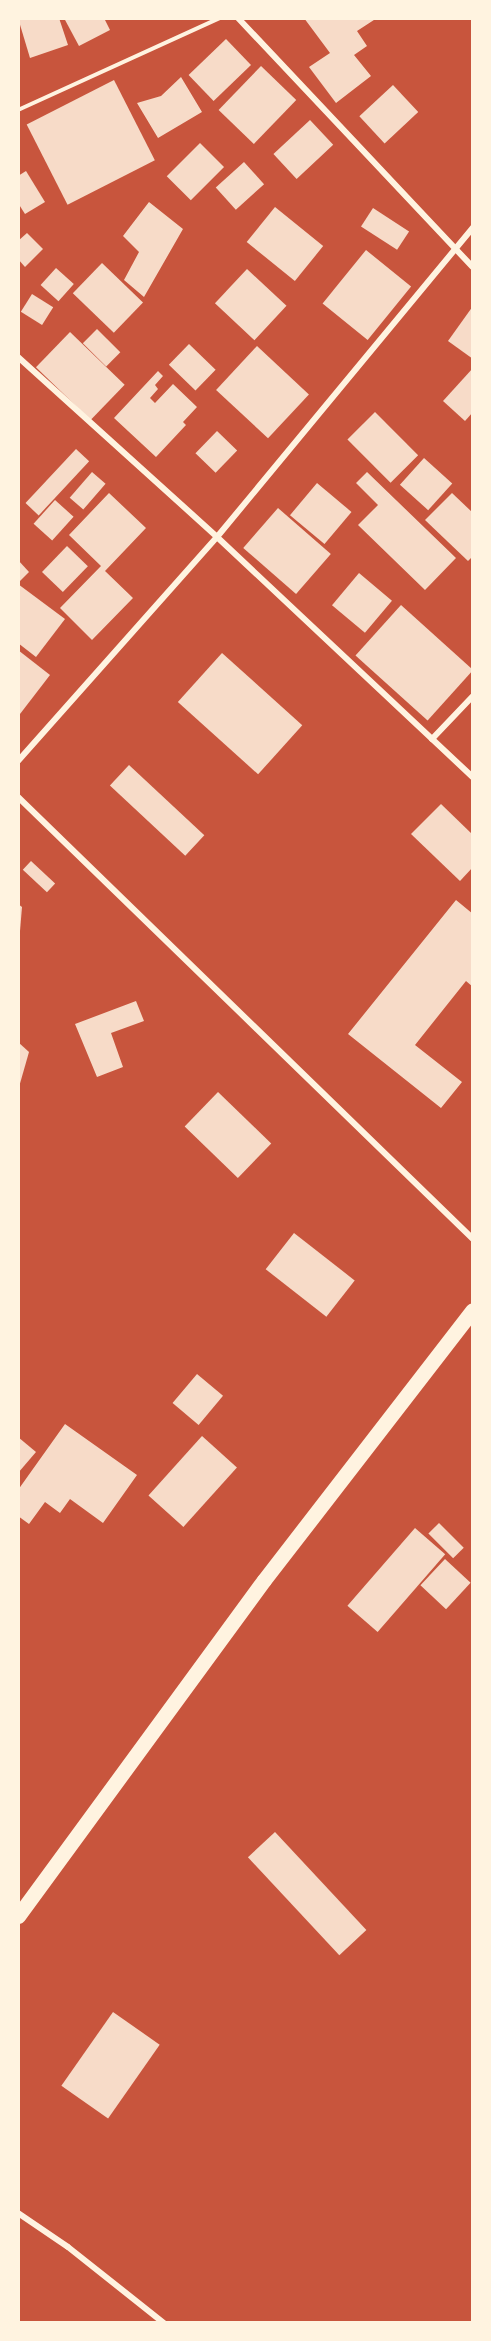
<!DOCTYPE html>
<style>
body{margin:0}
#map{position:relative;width:491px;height:2341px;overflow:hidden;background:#c8553d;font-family:Signika,sans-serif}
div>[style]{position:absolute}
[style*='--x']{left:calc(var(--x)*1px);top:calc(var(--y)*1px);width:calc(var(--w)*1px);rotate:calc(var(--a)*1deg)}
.building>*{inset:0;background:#f7dbc8;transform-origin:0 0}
.path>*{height:4px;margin:-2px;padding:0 2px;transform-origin:2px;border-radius:2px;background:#fff3e0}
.minor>*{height:6px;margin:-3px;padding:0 3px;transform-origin:3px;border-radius:3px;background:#fff3e0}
.primary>*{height:15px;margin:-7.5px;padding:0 7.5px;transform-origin:7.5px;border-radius:7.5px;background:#fff3e0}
span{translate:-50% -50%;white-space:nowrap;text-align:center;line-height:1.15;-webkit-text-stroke:5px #fff3e0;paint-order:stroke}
.frame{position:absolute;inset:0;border:20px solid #fff3e0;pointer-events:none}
</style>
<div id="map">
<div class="building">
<div style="clip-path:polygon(18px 18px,59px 18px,68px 45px,30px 58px)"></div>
<div style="clip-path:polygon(64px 18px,104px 18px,110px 30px,79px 46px)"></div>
<div style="clip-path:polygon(304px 18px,377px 18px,357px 31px,367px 46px,354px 55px,371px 76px,336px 103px,309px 67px,330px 53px)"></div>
<div style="left:226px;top:39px;width:36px;height:52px;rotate:46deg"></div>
<div style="left:261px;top:66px;width:49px;height:61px;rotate:44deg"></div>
<div style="clip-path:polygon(181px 77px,202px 112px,158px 138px,137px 103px,161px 96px)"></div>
<div style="left:114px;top:80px;width:90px;height:98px;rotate:63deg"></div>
<div style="left:393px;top:85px;width:37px;height:46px;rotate:47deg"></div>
<div style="left:310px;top:120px;width:34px;height:50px;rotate:47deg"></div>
<div style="left:200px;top:143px;width:34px;height:47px;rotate:45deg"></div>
<div style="left:244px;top:162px;width:30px;height:38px;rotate:48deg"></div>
<div style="clip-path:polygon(26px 171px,45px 202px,25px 214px,18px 203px,18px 176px)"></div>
<div style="clip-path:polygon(149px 202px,183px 229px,144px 297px,124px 280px,139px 252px,123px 236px)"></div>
<div style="left:275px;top:207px;width:62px;height:45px;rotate:39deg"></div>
<div style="left:373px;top:208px;width:43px;height:22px;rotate:33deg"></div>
<div style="clip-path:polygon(27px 233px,43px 249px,25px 267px,18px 259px,18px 241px)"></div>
<div style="left:366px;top:250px;width:58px;height:69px;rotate:39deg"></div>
<div style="left:102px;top:263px;width:57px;height:42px;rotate:44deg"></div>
<div style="left:56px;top:268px;width:24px;height:23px;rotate:42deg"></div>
<div style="left:247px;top:269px;width:54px;height:47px;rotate:43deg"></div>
<div style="left:32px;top:294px;width:25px;height:21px;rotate:32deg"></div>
<div style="clip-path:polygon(473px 306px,473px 359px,448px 341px)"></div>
<div style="left:97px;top:329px;width:33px;height:20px;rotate:45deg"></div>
<div style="left:70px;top:332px;width:76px;height:49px;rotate:44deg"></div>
<div style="left:189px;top:344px;width:37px;height:29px;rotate:44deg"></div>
<div style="left:257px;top:346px;width:71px;height:60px;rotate:43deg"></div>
<div style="clip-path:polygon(473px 368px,473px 412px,465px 421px,443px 401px)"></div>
<div style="clip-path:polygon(158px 371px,163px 376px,155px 385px,158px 389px,150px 398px,155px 403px,173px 384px,197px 407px,183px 422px,186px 425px,156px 457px,114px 418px)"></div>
<div style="left:375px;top:412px;width:61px;height:39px;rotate:45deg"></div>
<div style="left:217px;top:431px;width:28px;height:31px;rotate:44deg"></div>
<div style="left:76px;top:449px;width:18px;height:74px;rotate:43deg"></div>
<div style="left:424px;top:458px;width:38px;height:36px;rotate:42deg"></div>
<div style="left:92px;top:472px;width:18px;height:34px;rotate:41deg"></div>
<div style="clip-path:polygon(367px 472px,456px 558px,425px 590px,358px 525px,378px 505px,356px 483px)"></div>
<div style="left:317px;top:483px;width:45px;height:42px;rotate:40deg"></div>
<div style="clip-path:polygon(109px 493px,146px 528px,105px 571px,133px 598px,92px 640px,60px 608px,101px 566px,69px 535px)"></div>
<div style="clip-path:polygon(452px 493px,473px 513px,473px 556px,468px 561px,425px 520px)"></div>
<div style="left:55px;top:500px;width:25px;height:32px;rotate:42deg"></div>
<div style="left:278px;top:508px;width:70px;height:53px;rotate:41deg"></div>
<div style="left:67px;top:546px;width:29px;height:36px;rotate:44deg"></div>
<div style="clip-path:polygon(18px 560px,29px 572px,18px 583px)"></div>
<div style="left:359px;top:573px;width:43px;height:42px;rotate:40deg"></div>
<div style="clip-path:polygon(18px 584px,65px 619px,36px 657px,18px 643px)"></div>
<div style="left:401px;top:605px;width:97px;height:68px;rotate:42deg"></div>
<div style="clip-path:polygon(18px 650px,50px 675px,20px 714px,18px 713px)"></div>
<div style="left:222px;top:653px;width:108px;height:66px;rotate:42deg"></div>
<div style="left:129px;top:765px;width:103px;height:28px;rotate:43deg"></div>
<div style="clip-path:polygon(441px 804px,473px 835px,473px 867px,460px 881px,411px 834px)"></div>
<div style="left:31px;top:861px;width:33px;height:12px;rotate:43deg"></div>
<div style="clip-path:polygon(456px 900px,473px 914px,473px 987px,466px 981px,415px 1045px,462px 1082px,441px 1108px,348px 1034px)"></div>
<div style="clip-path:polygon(18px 904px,22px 907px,20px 931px,18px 931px)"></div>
<div style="clip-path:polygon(136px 1001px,144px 1021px,111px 1033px,123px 1067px,97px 1077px,75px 1024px)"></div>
<div style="clip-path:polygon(18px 1042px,29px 1052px,19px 1087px,18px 1087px)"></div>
<div style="left:218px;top:1092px;width:74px;height:48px;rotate:44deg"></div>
<div style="left:294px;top:1233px;width:77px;height:46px;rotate:38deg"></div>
<div style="left:197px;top:1374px;width:34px;height:38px;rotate:40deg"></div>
<div style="clip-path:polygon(65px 1424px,137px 1475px,103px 1523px,70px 1499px,60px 1513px,45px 1502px,29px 1524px,18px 1516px,18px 1490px)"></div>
<div style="left:202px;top:1436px;width:47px;height:80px;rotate:42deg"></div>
<div style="clip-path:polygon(18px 1437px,36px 1452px,18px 1473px)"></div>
<div style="left:439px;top:1523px;width:35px;height:15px;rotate:45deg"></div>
<div style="left:415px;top:1528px;width:40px;height:103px;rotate:41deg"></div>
<div style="left:445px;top:1559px;width:35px;height:36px;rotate:43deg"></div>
<div style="left:275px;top:1832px;width:134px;height:37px;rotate:47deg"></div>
<div style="left:113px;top:2012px;width:57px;height:90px;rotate:35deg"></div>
</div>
<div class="path">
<div style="--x:18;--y:110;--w:222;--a:-24.5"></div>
</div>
<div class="minor">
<div style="--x:238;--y:18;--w:342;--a:46.7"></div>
<div style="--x:18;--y:357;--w:268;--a:42.1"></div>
<div style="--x:217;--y:537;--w:351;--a:43.2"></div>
<div style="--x:432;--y:739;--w:59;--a:-46.4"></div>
<div style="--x:18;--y:761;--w:300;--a:-48.4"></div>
<div style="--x:217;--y:537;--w:402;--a:-50.4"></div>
<div style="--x:18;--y:797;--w:634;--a:44.17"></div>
<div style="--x:18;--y:2213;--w:60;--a:34.2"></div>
<div style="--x:68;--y:2247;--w:122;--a:38.4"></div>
</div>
<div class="primary">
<div style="--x:18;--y:1916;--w:416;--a:-53.8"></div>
<div style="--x:264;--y:1580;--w:341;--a:-52.3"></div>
</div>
<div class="frame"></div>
</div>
